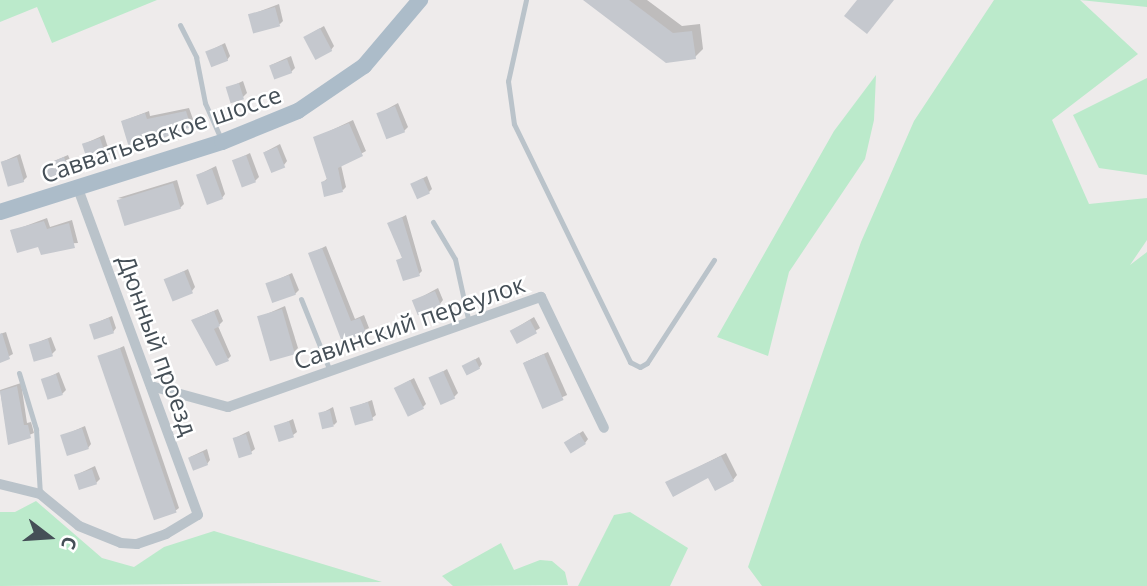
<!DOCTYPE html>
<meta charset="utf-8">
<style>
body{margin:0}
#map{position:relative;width:1147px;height:586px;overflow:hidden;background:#eeebeb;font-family:"Open Sans",sans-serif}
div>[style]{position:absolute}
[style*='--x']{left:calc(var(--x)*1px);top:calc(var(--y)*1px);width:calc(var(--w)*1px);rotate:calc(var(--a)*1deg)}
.green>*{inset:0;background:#bbeacb}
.shadow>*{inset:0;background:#0003;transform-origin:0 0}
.building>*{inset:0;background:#c5c8ce;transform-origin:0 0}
.service>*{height:5px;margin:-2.5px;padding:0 2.5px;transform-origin:2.5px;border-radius:2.5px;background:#bac3ca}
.minor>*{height:10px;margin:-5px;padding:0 5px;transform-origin:5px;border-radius:5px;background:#bac3ca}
.primary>*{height:16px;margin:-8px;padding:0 8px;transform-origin:8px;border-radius:8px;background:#acbcc9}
span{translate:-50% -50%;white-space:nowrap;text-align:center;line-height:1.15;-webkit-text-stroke:5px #fff;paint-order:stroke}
.street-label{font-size:24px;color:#454f57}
.north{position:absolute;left:14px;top:502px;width:70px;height:70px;-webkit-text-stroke:5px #fff;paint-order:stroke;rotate:107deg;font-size:19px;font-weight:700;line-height:28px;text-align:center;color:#454f57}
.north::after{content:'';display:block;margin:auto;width:24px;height:32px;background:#454f57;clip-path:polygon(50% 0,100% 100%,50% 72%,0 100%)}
</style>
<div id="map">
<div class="green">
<div style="clip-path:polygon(0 0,157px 0,52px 43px,37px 7px,0 22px)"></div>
<div style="clip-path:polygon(994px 0,1147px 0,1147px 7px,1080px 0,1138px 54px,1052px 120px,1089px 204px,1147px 198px,1147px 240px,1130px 265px,1147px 252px,1147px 586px,762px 586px,748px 567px,861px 242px,914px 121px)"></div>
<div style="clip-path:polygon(876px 75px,874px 120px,865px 159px,789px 272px,768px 356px,717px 337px,834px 131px)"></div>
<div style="clip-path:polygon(1147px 78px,1147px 175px,1099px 168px,1073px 115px)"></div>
<div style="clip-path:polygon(36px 501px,102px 558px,134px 567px,164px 547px,214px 531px,382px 582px,0 586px,0 512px,15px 512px)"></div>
<div style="clip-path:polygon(630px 512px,688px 548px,670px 586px,578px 586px,614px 515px)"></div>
<div style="clip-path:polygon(501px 543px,514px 570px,540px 560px,552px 561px,565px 572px,568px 585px,453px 586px,442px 576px)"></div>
</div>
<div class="shadow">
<div style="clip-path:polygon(584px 0,647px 0,682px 26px,700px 24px,703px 49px,695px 57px)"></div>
<div style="clip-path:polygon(279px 4px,283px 21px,280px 24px,250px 15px)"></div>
<div style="clip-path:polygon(324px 26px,334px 46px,331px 50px,305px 37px)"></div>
<div style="clip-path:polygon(225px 43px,230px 56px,227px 60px,207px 52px)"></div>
<div style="clip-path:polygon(291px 56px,295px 68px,291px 72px,271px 65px)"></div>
<div style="clip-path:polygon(243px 81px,247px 93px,243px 97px,228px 88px)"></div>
<div style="clip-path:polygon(398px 103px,408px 127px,404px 131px,378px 114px)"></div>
<div style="clip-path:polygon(189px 108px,194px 122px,190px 126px,123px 121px,149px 111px,150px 116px)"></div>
<div style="clip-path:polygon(353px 120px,366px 151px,341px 165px,346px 187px,343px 190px,323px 182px,328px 178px,315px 138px)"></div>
<div style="clip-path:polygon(104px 135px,110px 154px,106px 158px,84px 144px)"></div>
<div style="clip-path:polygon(280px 144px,287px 161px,284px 165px,265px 152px)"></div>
<div style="clip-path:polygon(250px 153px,259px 177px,255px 181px,234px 161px)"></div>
<div style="clip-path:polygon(20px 154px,27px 177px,23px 181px,2px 162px)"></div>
<div style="clip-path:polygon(68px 155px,72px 165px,68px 169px,45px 165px)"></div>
<div style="clip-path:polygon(216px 166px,225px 194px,222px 198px,198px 175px)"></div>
<div style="clip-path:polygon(427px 176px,432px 189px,429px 192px,412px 184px)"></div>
<div style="clip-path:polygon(177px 180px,184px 204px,180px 208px,118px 198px)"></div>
<div style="clip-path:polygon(406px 215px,422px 271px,419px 274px,398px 261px,404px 256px,389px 224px)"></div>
<div style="clip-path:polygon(47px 218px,50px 227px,72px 220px,78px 243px,39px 245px,12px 231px)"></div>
<div style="clip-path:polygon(326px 246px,355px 319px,364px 315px,369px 328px,343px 340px,310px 254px)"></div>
<div style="clip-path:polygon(188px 269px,195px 287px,192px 291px,166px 280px)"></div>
<div style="clip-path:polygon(292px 273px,299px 290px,295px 294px,268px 284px)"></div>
<div style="clip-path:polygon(438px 288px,443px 300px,440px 304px,414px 301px)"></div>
<div style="clip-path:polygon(285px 306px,298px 348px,294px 352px,260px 317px)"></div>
<div style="clip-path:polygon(218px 309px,223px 321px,218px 326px,231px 356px,228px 359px,193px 320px)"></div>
<div style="clip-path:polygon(112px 316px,116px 328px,113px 332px,91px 325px)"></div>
<div style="clip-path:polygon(534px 317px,540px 328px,519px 341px,516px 328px)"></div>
<div style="clip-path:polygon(6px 332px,13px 354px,0 361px,0 334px)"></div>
<div style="clip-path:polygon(51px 337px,56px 350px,52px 354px,31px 345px)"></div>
<div style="clip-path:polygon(124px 346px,179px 508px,175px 511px,100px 357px)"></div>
<div style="left:548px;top:352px;width:47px;height:26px;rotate:66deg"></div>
<div style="clip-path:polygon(479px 357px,482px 364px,479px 368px,464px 366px)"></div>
<div style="clip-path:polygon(447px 369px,458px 393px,454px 397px,432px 378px)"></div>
<div style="clip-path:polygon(59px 372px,66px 390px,62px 394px,43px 380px)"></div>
<div style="clip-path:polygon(414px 378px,426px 404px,423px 407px,396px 388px)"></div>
<div style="clip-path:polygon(21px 383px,27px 423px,31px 422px,34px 433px,9px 443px,0 390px)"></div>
<div style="clip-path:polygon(372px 400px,376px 415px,372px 418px,352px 408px)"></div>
<div style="clip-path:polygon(333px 407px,337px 422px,334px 425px,320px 414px)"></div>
<div style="clip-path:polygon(293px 419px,297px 432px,293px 435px,276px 427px)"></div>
<div style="clip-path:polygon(85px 426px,91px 444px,88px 448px,62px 436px)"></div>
<div style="clip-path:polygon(249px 431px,255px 449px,251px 452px,235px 438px)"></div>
<div style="clip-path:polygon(583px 431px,588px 439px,585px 443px,569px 440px)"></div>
<div style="clip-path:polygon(207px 449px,210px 460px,207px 464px,190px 457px)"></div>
<div style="clip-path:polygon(726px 453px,737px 475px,733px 480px,709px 475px,667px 483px)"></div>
<div style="clip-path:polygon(95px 466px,100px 479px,96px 483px,76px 475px)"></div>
</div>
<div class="building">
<div style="clip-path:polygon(583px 0,629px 0,673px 33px,692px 31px,696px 59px,666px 63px)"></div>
<div style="clip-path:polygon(857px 0,894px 0,867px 34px,844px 16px)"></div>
<div style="left:275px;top:7px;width:20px;height:28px;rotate:75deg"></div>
<div style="left:320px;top:28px;width:26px;height:19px;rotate:62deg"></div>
<div style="left:222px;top:45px;width:17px;height:18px;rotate:69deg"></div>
<div style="left:287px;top:59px;width:15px;height:19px;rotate:70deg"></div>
<div style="left:239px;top:83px;width:17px;height:14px;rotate:73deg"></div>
<div style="left:395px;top:106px;width:28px;height:20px;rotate:69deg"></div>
<div style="clip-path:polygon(186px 111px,191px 127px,130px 151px,121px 121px,145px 113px,147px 119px)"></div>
<div style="clip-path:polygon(349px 123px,363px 156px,338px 168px,343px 192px,324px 197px,321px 182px,327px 180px,313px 137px)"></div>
<div style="left:100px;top:138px;width:23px;height:19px;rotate:72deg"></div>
<div style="left:277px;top:147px;width:22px;height:15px;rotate:68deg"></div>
<div style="left:246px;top:155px;width:29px;height:15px;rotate:70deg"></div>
<div style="left:17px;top:157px;width:26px;height:17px;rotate:74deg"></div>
<div style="left:64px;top:157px;width:14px;height:22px;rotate:69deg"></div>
<div style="left:212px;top:169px;width:32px;height:17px;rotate:70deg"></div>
<div style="left:423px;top:178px;width:17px;height:14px;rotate:66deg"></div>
<div style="left:173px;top:183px;width:27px;height:59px;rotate:73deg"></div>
<div style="clip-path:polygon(402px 217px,420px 276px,403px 281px,396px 260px,402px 258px,387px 223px)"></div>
<div style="clip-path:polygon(44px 221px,47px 229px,69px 223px,75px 248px,41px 255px,38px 247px,17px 253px,10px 230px)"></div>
<div style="clip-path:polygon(322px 248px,351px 321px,360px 318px,366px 333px,342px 342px,308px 253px)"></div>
<div style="left:184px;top:271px;width:24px;height:22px;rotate:68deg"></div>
<div style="left:289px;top:275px;width:21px;height:25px;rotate:71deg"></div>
<div style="left:435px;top:291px;width:16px;height:25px;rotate:68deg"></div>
<div style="left:282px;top:309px;width:47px;height:26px;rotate:74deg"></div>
<div style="clip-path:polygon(214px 311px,220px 326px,214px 329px,229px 361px,216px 366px,191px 320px)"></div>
<div style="left:109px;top:318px;width:16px;height:21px;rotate:72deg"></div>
<div style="left:530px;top:320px;width:15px;height:23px;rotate:62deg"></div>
<div style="clip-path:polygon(2px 333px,10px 359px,0 363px,0 334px)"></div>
<div style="left:48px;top:339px;width:18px;height:20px;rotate:74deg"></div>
<div style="left:120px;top:348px;width:174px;height:24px;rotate:71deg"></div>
<div style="left:544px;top:354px;width:50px;height:23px;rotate:67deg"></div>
<div style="left:475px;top:359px;width:11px;height:15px;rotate:63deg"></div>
<div style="left:443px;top:371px;width:30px;height:16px;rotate:66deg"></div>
<div style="left:56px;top:374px;width:22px;height:16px;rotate:72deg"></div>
<div style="left:410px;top:380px;width:32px;height:18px;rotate:64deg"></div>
<div style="clip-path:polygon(17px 386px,24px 425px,28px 425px,31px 438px,8px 445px,0 391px)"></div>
<div style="left:368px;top:402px;width:19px;height:19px;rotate:74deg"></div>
<div style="left:330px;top:410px;width:17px;height:12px;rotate:77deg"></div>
<div style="left:289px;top:421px;width:17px;height:16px;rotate:73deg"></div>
<div style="left:82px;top:428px;width:22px;height:23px;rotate:72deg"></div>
<div style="left:579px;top:433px;width:13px;height:18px;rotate:58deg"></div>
<div style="left:246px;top:434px;width:21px;height:14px;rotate:73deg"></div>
<div style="left:203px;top:452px;width:14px;height:16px;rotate:69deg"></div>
<div style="clip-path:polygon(721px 456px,734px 481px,715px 491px,708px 478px,673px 497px,665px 482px)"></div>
<div style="left:92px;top:469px;width:16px;height:19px;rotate:72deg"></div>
</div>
<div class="service">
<div style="--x:526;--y:0;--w:83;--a:102.5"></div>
<div style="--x:508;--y:81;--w:43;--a:82.1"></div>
<div style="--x:514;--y:124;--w:265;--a:64"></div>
<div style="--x:630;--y:362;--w:11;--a:27"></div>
<div style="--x:640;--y:367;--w:8;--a:-30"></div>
<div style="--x:647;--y:363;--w:123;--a:-57"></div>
<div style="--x:180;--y:25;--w:36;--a:63"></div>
<div style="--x:196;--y:57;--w:47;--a:78.9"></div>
<div style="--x:205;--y:103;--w:39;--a:66"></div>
<div style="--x:433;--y:222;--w:43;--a:59.3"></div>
<div style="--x:455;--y:259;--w:66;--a:77.7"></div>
<div style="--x:301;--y:299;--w:78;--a:68.1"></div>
<div style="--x:19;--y:373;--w:59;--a:73.1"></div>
<div style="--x:36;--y:429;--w:65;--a:86.5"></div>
</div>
<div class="minor">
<div style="--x:151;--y:386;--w:80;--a:15.3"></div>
<div style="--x:228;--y:407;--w:332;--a:-19.4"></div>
<div style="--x:541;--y:297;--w:145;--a:64.3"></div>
<div style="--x:0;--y:484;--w:41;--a:14"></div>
<div style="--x:40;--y:494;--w:50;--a:39.4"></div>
<div style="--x:79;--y:526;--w:45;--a:22"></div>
<div style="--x:121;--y:543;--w:16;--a:4"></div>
<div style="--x:137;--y:544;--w:31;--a:-19"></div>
<div style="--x:166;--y:534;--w:37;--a:-31"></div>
<div style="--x:198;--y:515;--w:347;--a:-110.2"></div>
</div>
<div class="primary">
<div style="--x:0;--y:212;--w:233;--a:-17.5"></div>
<div style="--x:222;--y:142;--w:82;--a:-22.2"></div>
<div style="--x:298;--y:111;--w:80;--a:-34.3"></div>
<div style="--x:364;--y:66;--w:87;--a:-49.7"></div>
</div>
<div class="street-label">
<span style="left:161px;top:134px;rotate:-19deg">Савватьевское шоссе</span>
<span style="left:409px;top:322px;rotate:-19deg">Савинский переулок</span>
<span style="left:158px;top:345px;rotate:70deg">Дюнный проезд</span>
</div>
<div class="north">С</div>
</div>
